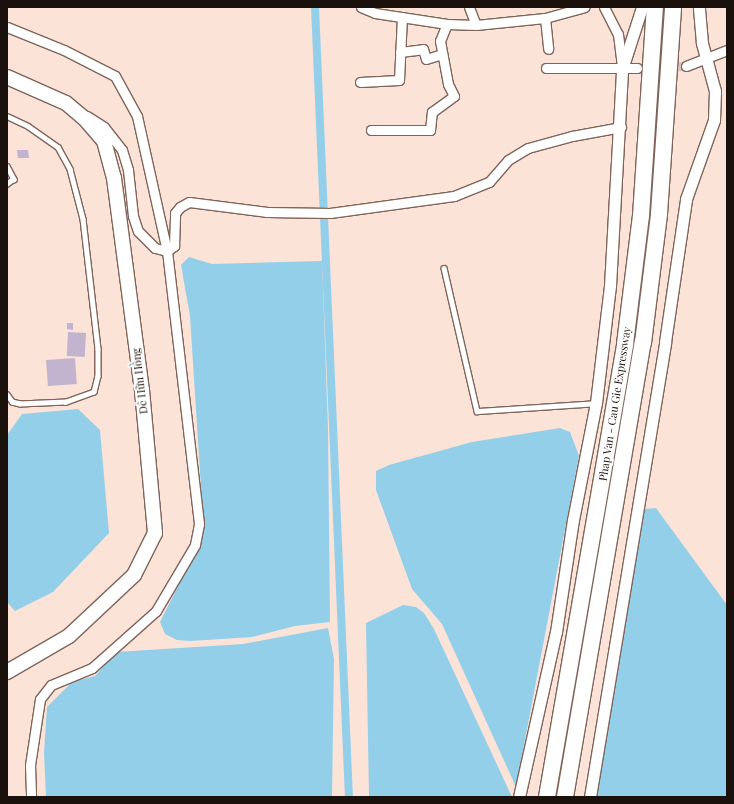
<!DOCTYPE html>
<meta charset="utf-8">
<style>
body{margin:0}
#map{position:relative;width:734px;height:804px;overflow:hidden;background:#fbe3d8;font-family:"Playfair Display",serif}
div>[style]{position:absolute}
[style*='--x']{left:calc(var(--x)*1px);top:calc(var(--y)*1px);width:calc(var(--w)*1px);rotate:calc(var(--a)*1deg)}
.water>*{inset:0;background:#94cfea}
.canal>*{height:8px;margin:-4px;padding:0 4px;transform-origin:4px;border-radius:4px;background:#94cfea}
.building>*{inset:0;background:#c2b4ce;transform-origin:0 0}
.minor-tunnel>*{height:9px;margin-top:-4.5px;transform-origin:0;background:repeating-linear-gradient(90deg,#d9c4b9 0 9px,transparent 0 13.5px)}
.roads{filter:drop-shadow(1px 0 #7f6459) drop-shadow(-1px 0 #7f6459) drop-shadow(0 1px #7f6459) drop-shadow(0 -1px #7f6459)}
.service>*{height:4.5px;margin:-2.25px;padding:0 2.25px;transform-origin:2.25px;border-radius:2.25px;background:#fff}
.minor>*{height:9px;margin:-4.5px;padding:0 4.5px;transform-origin:4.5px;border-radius:4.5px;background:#fff}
.tertiary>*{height:11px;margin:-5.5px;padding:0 5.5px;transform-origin:5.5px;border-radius:5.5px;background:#fff}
.primary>*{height:14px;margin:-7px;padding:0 7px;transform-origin:7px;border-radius:7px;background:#fff}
.motorway>*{height:16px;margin:-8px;padding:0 8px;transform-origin:8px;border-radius:8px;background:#fff}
span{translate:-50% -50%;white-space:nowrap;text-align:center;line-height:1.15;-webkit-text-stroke:4px #fff;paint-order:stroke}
.street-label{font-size:11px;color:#1b110c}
.frame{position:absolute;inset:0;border:8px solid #1b110c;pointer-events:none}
</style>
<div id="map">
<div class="water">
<div style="clip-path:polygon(189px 257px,212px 264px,322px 261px,328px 428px,330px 622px,295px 626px,252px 637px,190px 641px,177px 640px,165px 634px,160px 622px,197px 548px,201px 530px,202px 503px,190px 316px,181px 265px)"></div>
<div style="clip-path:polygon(78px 409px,100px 430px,109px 533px,53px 592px,15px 611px,7px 602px,7px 435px,22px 414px)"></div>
<div style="clip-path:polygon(560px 428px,570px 432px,579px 456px,516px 787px,442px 624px,412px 589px,376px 490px,376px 471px,389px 465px,472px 442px)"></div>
<div style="clip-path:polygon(656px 508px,727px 605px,727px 797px,594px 797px,596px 773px,617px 672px,642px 509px)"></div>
<div style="clip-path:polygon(403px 605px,416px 607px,424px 613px,434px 629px,512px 797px,369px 797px,366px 623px)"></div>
<div style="clip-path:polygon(328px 628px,334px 659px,332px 797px,46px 797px,44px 753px,47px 707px,72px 682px,95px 676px,116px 652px,243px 644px)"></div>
</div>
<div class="canal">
<div style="--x:315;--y:7;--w:791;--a:87.54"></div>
</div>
<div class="building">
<div style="clip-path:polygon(17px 150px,28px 150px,29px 158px,18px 158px)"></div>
<div style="clip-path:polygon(67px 323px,73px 323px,73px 330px,67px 329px)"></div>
<div style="left:68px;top:332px;width:18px;height:24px;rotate:3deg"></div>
<div style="left:75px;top:358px;width:26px;height:29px;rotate:86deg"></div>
</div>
<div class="minor-tunnel">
<div style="--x:637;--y:68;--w:49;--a:-2.3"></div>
</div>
<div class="roads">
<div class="service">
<div style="--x:7;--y:116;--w:23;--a:25"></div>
<div style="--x:28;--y:126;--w:37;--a:35"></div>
<div style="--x:58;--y:147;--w:25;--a:61"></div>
<div style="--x:70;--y:169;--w:52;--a:75.4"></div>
<div style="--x:83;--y:219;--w:131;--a:83.4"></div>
<div style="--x:98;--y:349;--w:27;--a:90"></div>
<div style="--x:98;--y:376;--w:16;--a:104"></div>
<div style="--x:94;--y:392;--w:30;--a:160"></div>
<div style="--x:66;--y:402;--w:46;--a:177.5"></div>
<div style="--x:20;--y:404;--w:8;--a:-166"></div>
<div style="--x:12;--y:402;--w:9;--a:-126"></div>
<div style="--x:7;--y:166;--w:15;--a:62"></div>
<div style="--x:14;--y:179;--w:9;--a:144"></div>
<div style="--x:444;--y:268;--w:147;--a:77"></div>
<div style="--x:477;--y:411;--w:119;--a:-3.8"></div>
</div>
<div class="minor">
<div style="--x:361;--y:7;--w:15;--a:23"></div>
<div style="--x:375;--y:13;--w:73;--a:8.7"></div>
<div style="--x:447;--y:24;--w:29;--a:2"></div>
<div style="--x:476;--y:25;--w:69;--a:-5.8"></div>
<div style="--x:545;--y:18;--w:41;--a:-15.4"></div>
<div style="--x:469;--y:7;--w:19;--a:69"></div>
<div style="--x:604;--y:7;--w:30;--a:63"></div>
<div style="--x:618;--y:34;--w:33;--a:83"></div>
<div style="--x:545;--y:18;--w:31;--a:84"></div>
<div style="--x:7;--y:27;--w:61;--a:22"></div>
<div style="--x:64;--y:50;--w:57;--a:27"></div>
<div style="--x:115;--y:76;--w:46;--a:61.2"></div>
<div style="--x:137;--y:116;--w:138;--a:77.5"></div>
<div style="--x:167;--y:251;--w:275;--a:83.3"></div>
<div style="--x:199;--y:524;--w:21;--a:101"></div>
<div style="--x:195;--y:545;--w:77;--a:120.6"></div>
<div style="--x:156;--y:611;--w:86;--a:138.3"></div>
<div style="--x:92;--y:668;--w:44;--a:157.5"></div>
<div style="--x:51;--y:685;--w:18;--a:128"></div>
<div style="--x:40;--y:699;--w:67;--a:98.6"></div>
<div style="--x:30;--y:765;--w:32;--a:88"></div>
<div style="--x:400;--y:52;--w:23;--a:-7"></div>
<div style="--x:423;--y:49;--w:10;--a:73"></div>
<div style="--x:426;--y:59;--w:17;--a:-17"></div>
<div style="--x:686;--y:66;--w:44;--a:-21.3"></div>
<div style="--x:546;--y:68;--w:91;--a:0"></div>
<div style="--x:360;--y:82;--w:39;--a:-3"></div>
<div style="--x:399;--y:80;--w:63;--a:-87.3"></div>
<div style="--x:87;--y:116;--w:20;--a:33"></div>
<div style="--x:104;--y:127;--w:29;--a:52"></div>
<div style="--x:122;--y:150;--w:21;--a:73"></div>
<div style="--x:128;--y:170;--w:46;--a:83.8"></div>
<div style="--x:133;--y:216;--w:16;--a:72"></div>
<div style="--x:138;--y:231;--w:24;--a:45"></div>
<div style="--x:155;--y:248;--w:12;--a:14"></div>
<div style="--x:167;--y:251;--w:9;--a:-36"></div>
<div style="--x:174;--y:246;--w:33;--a:-88"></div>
<div style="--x:175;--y:213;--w:8;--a:-50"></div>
<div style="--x:180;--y:207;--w:10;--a:-29"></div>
<div style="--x:189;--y:202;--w:79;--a:7.3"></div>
<div style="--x:267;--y:212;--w:63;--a:0.9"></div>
<div style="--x:330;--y:213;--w:125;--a:-7.8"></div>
<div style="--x:454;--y:196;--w:38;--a:-22"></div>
<div style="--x:489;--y:182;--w:29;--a:-49"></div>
<div style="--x:508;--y:160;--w:23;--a:-31"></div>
<div style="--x:528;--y:148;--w:46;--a:-15.3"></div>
<div style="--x:572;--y:136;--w:50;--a:-10.4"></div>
<div style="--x:371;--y:130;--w:59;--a:0"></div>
<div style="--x:430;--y:130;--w:18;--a:-84"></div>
<div style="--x:432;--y:112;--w:27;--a:-36"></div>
<div style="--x:454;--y:96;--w:13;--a:-117"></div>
<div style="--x:448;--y:84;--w:44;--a:-100.5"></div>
<div style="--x:440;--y:41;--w:18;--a:-68"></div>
</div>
<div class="tertiary">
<div style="--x:519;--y:797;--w:169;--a:-77.4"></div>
<div style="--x:556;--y:632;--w:113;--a:-81.4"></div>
<div style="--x:573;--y:520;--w:119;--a:-78.9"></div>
<div style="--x:596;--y:403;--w:118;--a:-83.2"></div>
<div style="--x:610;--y:286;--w:217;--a:-86.8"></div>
<div style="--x:622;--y:69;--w:65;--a:-72.1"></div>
<div style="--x:590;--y:797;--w:461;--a:-80.6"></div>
<div style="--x:665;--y:342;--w:145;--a:-81.6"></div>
<div style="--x:686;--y:199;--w:84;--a:-70.5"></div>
<div style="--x:714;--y:120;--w:29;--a:-88"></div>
<div style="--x:715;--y:91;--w:50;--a:-105.2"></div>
<div style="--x:702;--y:43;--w:36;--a:-95"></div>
</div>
<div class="primary">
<div style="--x:7;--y:77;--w:64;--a:23.8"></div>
<div style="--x:66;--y:103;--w:23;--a:40"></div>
<div style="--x:84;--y:118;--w:30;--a:49"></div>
<div style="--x:104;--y:141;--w:38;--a:75"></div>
<div style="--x:114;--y:178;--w:214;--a:82.5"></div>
<div style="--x:142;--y:390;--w:144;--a:84.8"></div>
<div style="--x:155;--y:533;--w:47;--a:116.6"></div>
<div style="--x:134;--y:575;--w:89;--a:136.8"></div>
<div style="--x:69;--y:636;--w:72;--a:149.9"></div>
</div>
<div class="motorway">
<div style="--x:547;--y:797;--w:460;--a:-80.2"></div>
<div style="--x:625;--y:344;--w:129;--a:-82.9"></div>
<div style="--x:641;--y:216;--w:209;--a:-86.2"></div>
<div style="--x:565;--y:797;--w:461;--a:-80.3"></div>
<div style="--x:643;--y:343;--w:130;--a:-82.9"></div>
<div style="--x:659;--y:214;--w:207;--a:-86.1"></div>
</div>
</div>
<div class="street-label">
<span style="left:140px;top:381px;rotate:-97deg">Đê Hữu Hồng</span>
<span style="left:615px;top:404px;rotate:-81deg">Phap Van - Cau Gie Expressway</span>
</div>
<div class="frame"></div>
</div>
